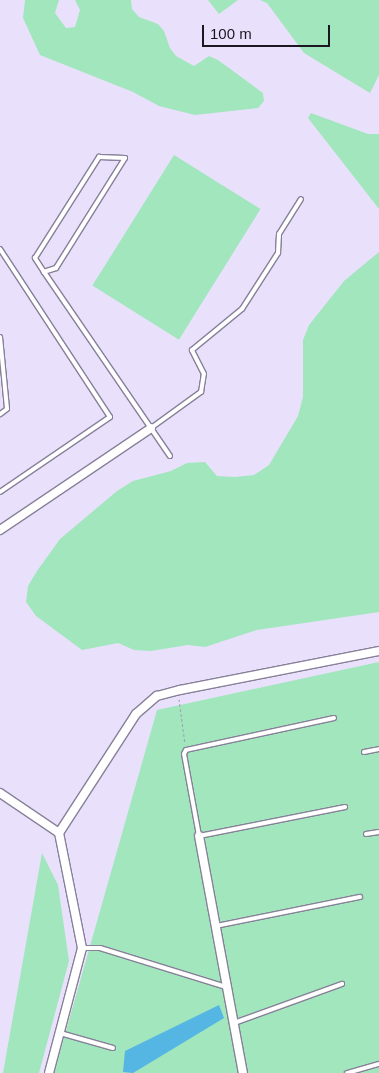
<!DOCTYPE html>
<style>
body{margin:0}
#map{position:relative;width:379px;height:1073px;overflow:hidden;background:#e9e1fc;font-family:Helvetica,sans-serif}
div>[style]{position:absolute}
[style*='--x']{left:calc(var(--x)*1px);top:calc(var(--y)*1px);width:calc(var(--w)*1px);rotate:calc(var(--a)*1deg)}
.green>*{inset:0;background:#a1e6bd;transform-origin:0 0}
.water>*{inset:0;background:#55b5e3}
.path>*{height:1px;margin-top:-0.5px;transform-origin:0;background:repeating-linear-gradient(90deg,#a49eb3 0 2.5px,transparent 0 5px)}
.roads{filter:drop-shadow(1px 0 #878098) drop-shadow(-1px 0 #878098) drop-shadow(0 1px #878098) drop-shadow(0 -1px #878098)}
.lane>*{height:4px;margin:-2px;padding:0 2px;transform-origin:2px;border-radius:2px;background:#fff}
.street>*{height:8px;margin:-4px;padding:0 4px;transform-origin:4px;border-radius:4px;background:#fff}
span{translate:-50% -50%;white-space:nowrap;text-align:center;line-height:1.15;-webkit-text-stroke:5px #e9e1fc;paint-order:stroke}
.scale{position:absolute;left:202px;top:25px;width:128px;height:22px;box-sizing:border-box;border:2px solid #1a1720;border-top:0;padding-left:6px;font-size:15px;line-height:18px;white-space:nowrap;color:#1a1720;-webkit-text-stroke:4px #e9e1fc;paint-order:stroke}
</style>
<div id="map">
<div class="green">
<div style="clip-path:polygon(25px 0,59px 0,55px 13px,66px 28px,75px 27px,80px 10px,75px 0,131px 0,132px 9px,139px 17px,158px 24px,164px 31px,170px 48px,176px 56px,194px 66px,209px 56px,218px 60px,263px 93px,264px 101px,258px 108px,195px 115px,159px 106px,133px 92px,40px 55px,23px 18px)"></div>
<div style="clip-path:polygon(208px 0,238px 0,219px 14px)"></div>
<div style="clip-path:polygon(260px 0,379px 0,379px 75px,370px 93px,304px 53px,267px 3px)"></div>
<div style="clip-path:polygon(311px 113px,368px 134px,379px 134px,379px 209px,308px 118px)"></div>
<div style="left:174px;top:155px;width:102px;height:154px;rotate:32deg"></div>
<div style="clip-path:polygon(379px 252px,379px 612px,257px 630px,205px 647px,188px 645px,151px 651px,134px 650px,118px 643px,82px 650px,36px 616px,26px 602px,28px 586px,37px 571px,60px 539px,117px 491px,133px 481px,171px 471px,187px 463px,205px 462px,217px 476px,235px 477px,254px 475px,269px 465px,298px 416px,303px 397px,303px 340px,309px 325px,344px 281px)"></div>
<div style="clip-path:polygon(379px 662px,379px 1073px,54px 1073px,157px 710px)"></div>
<div style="clip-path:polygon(42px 853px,58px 885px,69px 961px,39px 1073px,3px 1073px)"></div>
</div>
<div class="water">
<div style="clip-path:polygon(219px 1005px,224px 1018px,133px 1073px,123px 1072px,125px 1051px)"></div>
</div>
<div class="path">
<div style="--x:179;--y:699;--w:45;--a:82.4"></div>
</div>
<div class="roads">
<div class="lane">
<div style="--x:0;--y:249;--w:201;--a:56.8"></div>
<div style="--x:110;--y:417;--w:133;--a:145.7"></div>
<div style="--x:44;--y:272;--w:17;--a:-123"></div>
<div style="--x:35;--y:258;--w:120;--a:-57.6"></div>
<div style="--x:99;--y:157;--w:26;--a:2"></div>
<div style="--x:125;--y:158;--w:130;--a:122.1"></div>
<div style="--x:56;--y:268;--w:13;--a:162"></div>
<div style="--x:44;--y:272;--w:223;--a:55.6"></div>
<div style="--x:0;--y:337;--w:72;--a:84.4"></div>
<div style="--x:7;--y:409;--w:9;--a:144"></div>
<div style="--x:151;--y:428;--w:62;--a:-35.8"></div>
<div style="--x:201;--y:392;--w:18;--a:-81"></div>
<div style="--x:204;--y:374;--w:27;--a:-117"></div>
<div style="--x:192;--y:350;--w:65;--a:-39.4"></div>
<div style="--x:242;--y:309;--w:67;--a:-57.3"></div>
<div style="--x:278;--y:253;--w:19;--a:-87"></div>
<div style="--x:279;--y:234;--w:41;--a:-57.8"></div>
<div style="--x:334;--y:718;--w:151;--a:167.8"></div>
<div style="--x:186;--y:750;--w:4;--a:117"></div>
<div style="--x:184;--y:754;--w:83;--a:79.6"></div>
<div style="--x:199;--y:836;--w:149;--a:-11.2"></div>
<div style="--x:364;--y:752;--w:15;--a:-11"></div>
<div style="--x:366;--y:834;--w:13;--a:-9"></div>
<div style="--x:216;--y:926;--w:147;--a:-11.4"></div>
<div style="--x:82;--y:948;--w:18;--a:0"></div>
<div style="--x:100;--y:948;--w:132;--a:17.2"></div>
<div style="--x:234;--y:1023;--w:115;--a:-19.9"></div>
<div style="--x:60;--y:1033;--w:55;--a:15.8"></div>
<div style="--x:347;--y:1073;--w:33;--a:-16"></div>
</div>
<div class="street">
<div style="--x:0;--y:530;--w:182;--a:-34"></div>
<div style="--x:0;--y:793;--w:71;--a:34.1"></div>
<div style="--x:199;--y:836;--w:241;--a:79.5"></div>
<div style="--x:49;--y:1073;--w:129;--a:-75.2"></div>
<div style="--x:82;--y:948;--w:117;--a:-101.3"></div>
<div style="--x:59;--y:833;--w:142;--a:-57.1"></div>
<div style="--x:136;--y:714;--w:28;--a:-41"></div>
<div style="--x:157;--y:696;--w:24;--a:-15"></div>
<div style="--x:180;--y:690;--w:203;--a:-11.1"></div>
</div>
</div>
<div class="scale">100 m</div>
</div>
